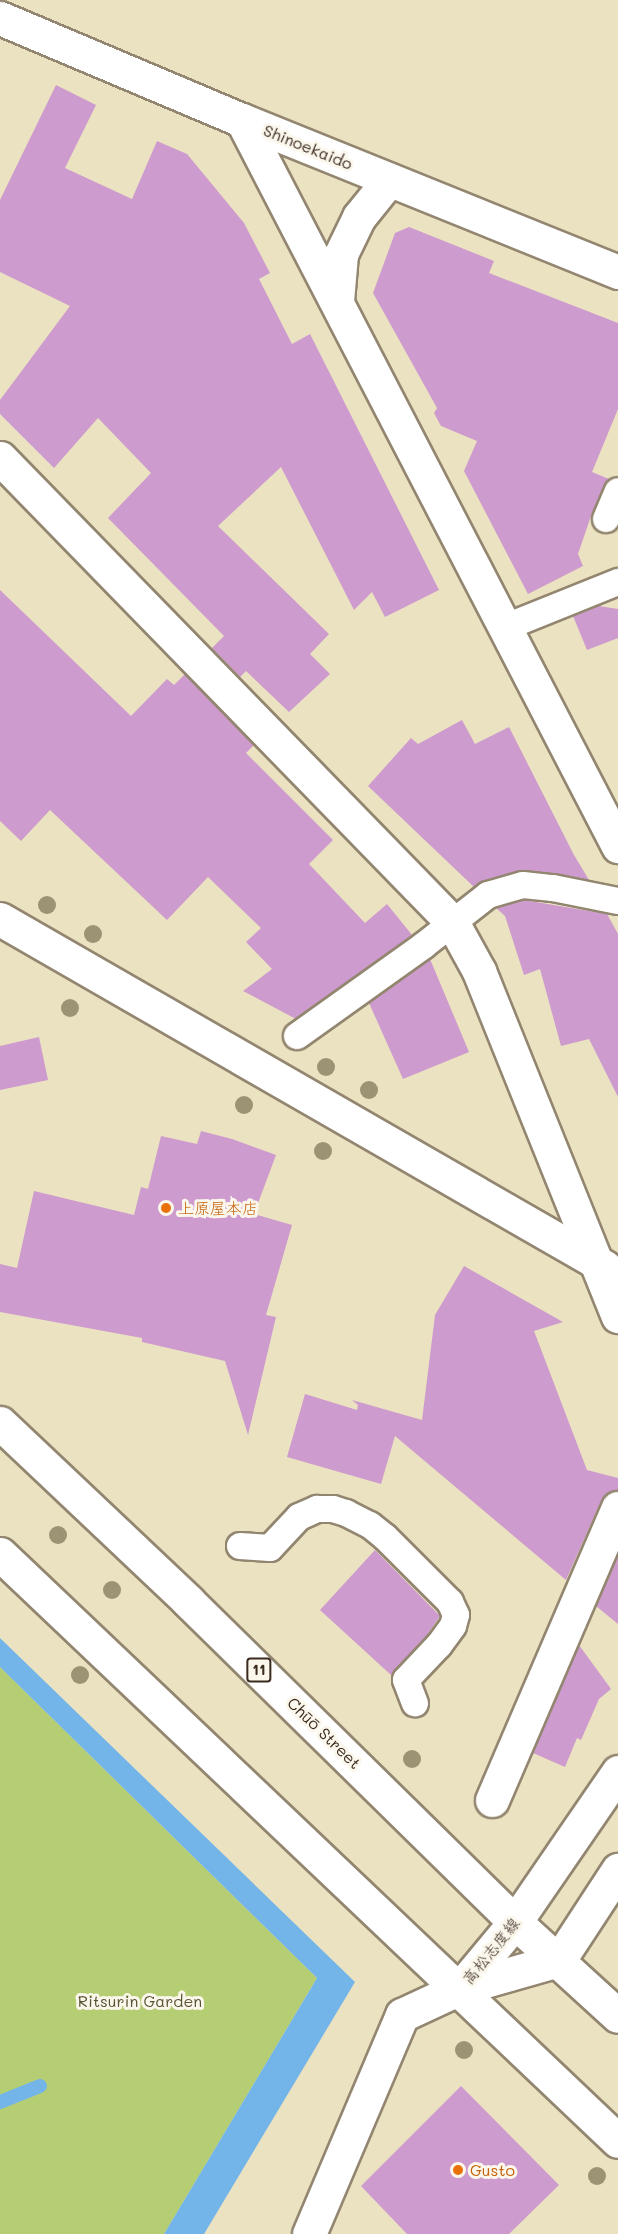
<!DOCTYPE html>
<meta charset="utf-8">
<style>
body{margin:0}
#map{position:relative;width:618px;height:2234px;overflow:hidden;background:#ebe2c1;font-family:Mali,"Klee One",sans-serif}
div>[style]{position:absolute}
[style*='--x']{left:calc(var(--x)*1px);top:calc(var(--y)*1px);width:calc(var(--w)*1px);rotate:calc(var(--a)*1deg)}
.green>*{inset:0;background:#b6ce73}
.water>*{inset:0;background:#73b5e8}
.stream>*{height:14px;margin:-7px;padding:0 7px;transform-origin:7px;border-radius:7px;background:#73b5e8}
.building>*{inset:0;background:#cd9bcd}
.roads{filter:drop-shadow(2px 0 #938670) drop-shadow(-2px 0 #938670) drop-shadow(0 2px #938670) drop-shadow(0 -2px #938670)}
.lane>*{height:26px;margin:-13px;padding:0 13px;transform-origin:13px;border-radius:13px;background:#fff}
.street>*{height:33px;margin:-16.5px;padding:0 16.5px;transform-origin:16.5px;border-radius:16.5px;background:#fff}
.secondary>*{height:33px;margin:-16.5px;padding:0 16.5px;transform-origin:16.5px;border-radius:16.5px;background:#fff}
.highway>*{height:33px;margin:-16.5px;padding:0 16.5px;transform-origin:16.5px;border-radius:16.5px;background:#fff}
.trees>*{width:18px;height:18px;margin:-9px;border-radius:50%;background:#9b9373}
.dots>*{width:16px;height:16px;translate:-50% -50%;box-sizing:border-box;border:3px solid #fbf7ec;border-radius:50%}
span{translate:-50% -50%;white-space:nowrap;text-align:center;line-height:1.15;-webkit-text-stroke:6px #fbf7ec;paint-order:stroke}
.shield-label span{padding:2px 4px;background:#fbf7ec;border:2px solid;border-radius:4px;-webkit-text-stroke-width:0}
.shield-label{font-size:15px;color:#3b2a1e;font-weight:700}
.street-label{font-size:16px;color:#3b2a1e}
.food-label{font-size:16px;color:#c56008}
.left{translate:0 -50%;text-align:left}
.park-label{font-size:16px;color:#5a5333}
</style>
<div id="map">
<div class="green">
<div style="clip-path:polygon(0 1667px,317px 1978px,164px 2234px,0 2234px)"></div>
</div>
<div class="water">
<div style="clip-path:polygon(0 1638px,355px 1982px,204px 2234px,164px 2234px,317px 1978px,0 1667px)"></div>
</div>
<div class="stream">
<div style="--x:0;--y:2102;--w:43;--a:-21.8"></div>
</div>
<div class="building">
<div style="clip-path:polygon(56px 85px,96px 105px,65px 168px,132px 199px,157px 141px,187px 154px,244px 223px,270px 273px,259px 279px,292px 344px,310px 334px,439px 590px,385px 617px,372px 592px,354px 610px,281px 467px,218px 526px,329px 634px,310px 654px,330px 674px,289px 712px,246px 671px,240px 677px,212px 648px,224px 636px,108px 518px,151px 473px,98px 418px,54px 468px,0 414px,0 400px,70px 306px,0 272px,0 200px)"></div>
<div style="clip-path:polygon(409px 227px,494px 261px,489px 273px,618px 323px,618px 409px,592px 472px,609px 479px,592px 513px,578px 554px,583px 566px,528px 594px,464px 471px,477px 441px,441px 426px,434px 413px,437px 408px,373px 293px,395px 233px)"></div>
<div style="clip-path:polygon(0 590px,131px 716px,167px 679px,174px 685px,185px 674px,254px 745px,246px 753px,333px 840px,309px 864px,365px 923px,387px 904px,412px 935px,296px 1019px,243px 991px,272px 969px,246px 942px,261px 928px,208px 877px,167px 920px,50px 810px,21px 841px,0 821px)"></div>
<div style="clip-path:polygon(599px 606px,618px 609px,618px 638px,587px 650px,573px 616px)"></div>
<div style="clip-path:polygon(462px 720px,475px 744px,509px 727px,574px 855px,589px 880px,524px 870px,484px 881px,474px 887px,368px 786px,411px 738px,418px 744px)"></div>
<div style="clip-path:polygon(524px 900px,607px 914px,618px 934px,618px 1097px,589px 1039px,561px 1046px,540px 969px,524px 975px,505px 916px,496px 908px)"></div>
<div style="clip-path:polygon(430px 959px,469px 1052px,403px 1079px,369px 1003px)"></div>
<div style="clip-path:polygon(39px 1037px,48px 1080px,0 1090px,0 1046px)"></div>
<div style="clip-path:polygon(201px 1131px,232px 1139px,276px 1155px,254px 1214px,292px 1225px,266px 1315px,276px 1317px,248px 1435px,225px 1361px,142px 1342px,142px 1338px,0 1312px,0 1264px,17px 1268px,34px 1191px,134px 1215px,141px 1187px,148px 1189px,161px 1136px,197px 1144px)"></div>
<div style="clip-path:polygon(464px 1266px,563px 1322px,534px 1331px,587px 1470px,618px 1478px,618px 1490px,607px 1493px,601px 1501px,566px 1580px,395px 1436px,381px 1484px,287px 1457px,305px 1394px,357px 1410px,358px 1405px,352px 1400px,422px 1420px,435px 1315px)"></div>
<div style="clip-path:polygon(375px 1550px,440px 1616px,427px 1635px,391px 1675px,320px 1610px)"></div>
<div style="clip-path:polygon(618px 1555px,618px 1624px,596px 1606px)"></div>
<div style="clip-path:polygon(579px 1645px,611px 1689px,599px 1699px,581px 1740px,577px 1738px,565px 1767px,533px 1753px)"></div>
<div style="clip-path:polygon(461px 2086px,559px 2185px,509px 2234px,407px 2234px,361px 2186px)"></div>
</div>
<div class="roads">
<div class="lane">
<div style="--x:606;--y:519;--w:30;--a:-67"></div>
<div style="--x:506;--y:627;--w:121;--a:-21.9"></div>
<div style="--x:297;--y:1036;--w:155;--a:-35.5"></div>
<div style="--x:423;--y:946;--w:83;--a:-38.1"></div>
<div style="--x:488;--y:895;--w:36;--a:-16"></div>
<div style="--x:523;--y:885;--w:30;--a:6"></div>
<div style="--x:553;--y:888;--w:66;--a:11.3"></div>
<div style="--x:240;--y:1546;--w:30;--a:4"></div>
<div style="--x:270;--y:1548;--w:42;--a:-46.9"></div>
<div style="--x:299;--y:1517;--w:20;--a:-24"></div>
<div style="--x:317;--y:1509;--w:16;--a:0"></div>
<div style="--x:333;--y:1509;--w:14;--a:17"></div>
<div style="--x:346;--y:1513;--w:27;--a:27"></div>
<div style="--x:370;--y:1525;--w:19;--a:39"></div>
<div style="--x:385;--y:1537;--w:92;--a:45"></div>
<div style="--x:450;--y:1602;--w:14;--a:65"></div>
<div style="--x:456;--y:1615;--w:11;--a:105"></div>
<div style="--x:453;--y:1626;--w:24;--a:126"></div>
<div style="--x:439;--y:1645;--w:48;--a:133.3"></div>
<div style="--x:406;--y:1680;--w:25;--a:69"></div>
</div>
<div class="street">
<div style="--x:492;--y:1800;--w:318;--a:-66.7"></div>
<div style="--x:309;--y:2234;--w:238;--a:-67"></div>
<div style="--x:402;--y:2015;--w:64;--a:-25"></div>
</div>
<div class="secondary">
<div style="--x:0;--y:18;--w:263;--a:22.9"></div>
<div style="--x:242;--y:120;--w:406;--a:22"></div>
<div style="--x:242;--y:120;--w:818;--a:62.62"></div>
<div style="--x:337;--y:301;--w:47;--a:-85.1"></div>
<div style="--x:341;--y:254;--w:41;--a:-64.1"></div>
<div style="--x:359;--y:217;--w:48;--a:-51"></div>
<div style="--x:0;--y:458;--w:648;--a:45.75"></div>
<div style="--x:452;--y:922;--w:56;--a:61.1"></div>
<div style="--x:479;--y:971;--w:372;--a:68.1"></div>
<div style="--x:0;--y:919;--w:698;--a:29.91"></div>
<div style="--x:460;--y:1988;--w:86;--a:-50.2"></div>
<div style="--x:515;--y:1922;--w:182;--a:-55.5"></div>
<div style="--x:460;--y:1988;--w:103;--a:-15.8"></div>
<div style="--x:559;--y:1960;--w:108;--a:-56.8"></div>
</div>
<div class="highway">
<div style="--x:0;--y:1423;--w:259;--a:43.4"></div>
<div style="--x:188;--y:1601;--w:458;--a:44.5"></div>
<div style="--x:515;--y:1922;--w:139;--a:42.4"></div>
<div style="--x:0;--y:1554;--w:852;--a:43.53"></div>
</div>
</div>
<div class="trees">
<div style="left:47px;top:905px"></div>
<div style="left:93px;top:934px"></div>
<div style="left:70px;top:1008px"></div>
<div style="left:326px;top:1067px"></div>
<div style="left:369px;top:1090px"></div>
<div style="left:244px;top:1105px"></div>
<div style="left:323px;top:1151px"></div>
<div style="left:58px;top:1535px"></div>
<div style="left:112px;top:1590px"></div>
<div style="left:80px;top:1675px"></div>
<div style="left:412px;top:1759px"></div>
<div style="left:464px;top:2050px"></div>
<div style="left:597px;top:2176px"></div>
</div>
<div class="dots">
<div style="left:166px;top:1208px;background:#e8710a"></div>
<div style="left:458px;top:2170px;background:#e8710a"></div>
</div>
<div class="shield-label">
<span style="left:259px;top:1670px">11</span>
</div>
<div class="street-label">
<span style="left:308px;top:147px;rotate:22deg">Shinoekaido</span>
<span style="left:324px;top:1733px;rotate:44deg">Chūō Street</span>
<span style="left:491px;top:1951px;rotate:-51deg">高松志度線</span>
</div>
<div class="food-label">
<span class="left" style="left:178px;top:1208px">上原屋本店</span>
<span class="left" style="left:470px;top:2170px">Gusto</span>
</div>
<div class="park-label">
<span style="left:140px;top:2001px">Ritsurin Garden</span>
</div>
</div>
